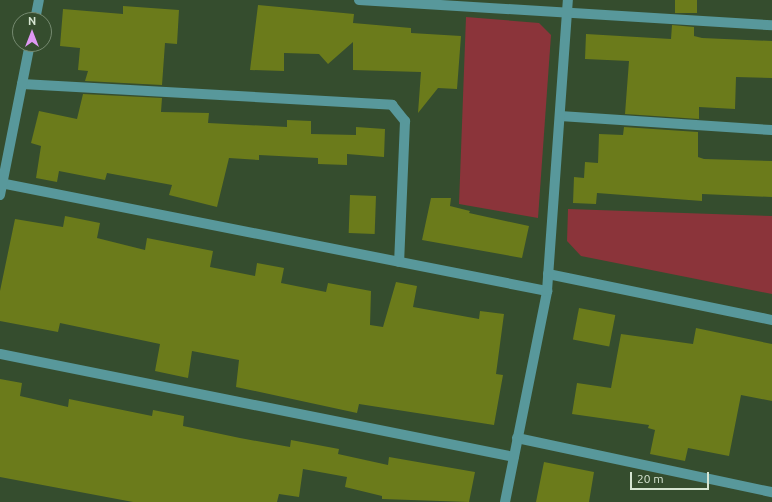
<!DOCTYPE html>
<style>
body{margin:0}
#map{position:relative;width:772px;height:502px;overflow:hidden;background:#354d2e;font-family:Ubuntu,sans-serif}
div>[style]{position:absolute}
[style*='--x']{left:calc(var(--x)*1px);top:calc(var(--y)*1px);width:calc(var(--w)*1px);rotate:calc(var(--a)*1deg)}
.green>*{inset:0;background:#8b343a}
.building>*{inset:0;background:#6b7b1b;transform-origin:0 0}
.minor>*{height:10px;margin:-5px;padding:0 5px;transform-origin:5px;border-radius:5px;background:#58989b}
span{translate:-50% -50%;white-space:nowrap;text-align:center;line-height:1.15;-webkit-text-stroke:3px #354d2e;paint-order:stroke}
.north{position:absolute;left:12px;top:12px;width:40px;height:40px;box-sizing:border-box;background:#354d2e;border:1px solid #758a70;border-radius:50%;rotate:0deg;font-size:11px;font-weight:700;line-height:16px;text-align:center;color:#d6e5d2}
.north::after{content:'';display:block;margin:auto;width:14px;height:18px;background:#de98f2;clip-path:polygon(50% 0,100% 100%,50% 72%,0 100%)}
.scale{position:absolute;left:630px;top:472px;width:79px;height:18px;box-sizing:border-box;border:2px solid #d6e5d2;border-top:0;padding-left:5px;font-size:12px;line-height:14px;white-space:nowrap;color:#d6e5d2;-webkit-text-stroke:3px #354d2e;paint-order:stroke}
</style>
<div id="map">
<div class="green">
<div style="clip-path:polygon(466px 17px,539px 23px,551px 35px,538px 218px,459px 204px)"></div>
<div style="clip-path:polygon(568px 209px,772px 216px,772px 294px,581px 256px,567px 241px)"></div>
</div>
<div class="building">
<div style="left:675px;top:0;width:22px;height:13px"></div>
<div style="clip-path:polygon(258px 5px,354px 14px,353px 23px,411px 28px,411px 33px,461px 36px,457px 89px,438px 88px,418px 113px,421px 72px,353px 70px,353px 42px,328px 64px,319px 54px,284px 53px,284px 71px,250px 70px)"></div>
<div style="clip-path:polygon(123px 6px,179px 10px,177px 44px,165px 43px,162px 85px,85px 81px,88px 71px,78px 70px,80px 48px,60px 46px,63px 9px,123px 14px)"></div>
<div style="clip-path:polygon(672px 25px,694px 27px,694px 36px,702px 38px,772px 41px,772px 78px,736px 77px,735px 109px,699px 107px,699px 119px,625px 114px,629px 61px,585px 59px,586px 34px,671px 39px)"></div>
<div style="clip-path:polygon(83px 94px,162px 98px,161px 112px,209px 113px,208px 123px,287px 127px,287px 120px,311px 121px,311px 134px,356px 135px,356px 127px,385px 129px,384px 157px,347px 154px,347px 165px,318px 164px,318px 158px,259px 155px,259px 160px,229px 158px,217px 207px,169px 195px,172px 185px,107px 173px,105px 180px,59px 171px,57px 182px,36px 178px,41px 146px,31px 143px,39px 111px,77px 119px)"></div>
<div style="clip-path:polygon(624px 127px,698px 132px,698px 157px,704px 159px,772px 161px,772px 197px,702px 194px,702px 201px,597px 193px,596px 204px,573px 203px,574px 177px,584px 178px,585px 162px,598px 163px,599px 134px,623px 135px)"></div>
<div style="left:350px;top:195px;width:26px;height:38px;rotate:2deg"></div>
<div style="clip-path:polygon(431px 198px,451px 198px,450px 206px,470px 211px,469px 213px,529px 226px,522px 258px,422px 240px)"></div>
<div style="clip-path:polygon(65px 216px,100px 223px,97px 238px,145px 250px,147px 238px,213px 251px,210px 267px,255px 276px,257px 263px,284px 268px,281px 283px,326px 292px,328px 283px,371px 291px,370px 325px,383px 327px,396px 282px,417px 286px,413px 307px,479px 319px,480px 311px,504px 314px,496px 374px,503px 375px,494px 425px,359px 404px,357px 413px,236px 387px,239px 360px,192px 351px,188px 378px,155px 371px,160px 344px,60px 323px,58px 332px,0 321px,0 291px,15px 219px,63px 227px)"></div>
<div style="left:579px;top:308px;width:37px;height:32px;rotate:11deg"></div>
<div style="clip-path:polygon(696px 328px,772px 344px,772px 401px,741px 395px,729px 456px,688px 448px,685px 461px,650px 454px,655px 430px,648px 428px,649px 425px,572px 414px,577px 383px,611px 388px,621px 334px,693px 344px)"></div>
<div style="clip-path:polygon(0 379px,22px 383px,20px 396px,68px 407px,69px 399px,152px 416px,153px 410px,184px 416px,183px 426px,240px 438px,290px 447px,291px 440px,339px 449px,338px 454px,388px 465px,389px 457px,475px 472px,469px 502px,382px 499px,382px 496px,345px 487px,347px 477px,303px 469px,299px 497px,279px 494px,277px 502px,133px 502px,0 477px)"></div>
<div style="clip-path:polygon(544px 462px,594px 472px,589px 502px,536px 502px)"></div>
</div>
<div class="minor">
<div style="--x:359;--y:0;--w:414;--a:3.5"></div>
<div style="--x:35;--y:20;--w:20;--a:-79"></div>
<div style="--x:22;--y:84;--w:371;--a:3.2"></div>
<div style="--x:392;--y:105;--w:21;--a:51"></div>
<div style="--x:405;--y:121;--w:141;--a:92.4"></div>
<div style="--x:560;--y:116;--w:212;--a:3.8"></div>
<div style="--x:0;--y:183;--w:558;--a:11.17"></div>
<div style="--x:0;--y:195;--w:154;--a:-78.8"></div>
<div style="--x:548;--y:274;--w:229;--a:11.6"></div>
<div style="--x:0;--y:354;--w:524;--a:11.33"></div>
<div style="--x:517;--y:438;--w:261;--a:12"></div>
<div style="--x:505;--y:502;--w:215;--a:-78.7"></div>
<div style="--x:547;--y:291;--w:292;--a:-85.9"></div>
</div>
<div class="north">N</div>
<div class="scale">20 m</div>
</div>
